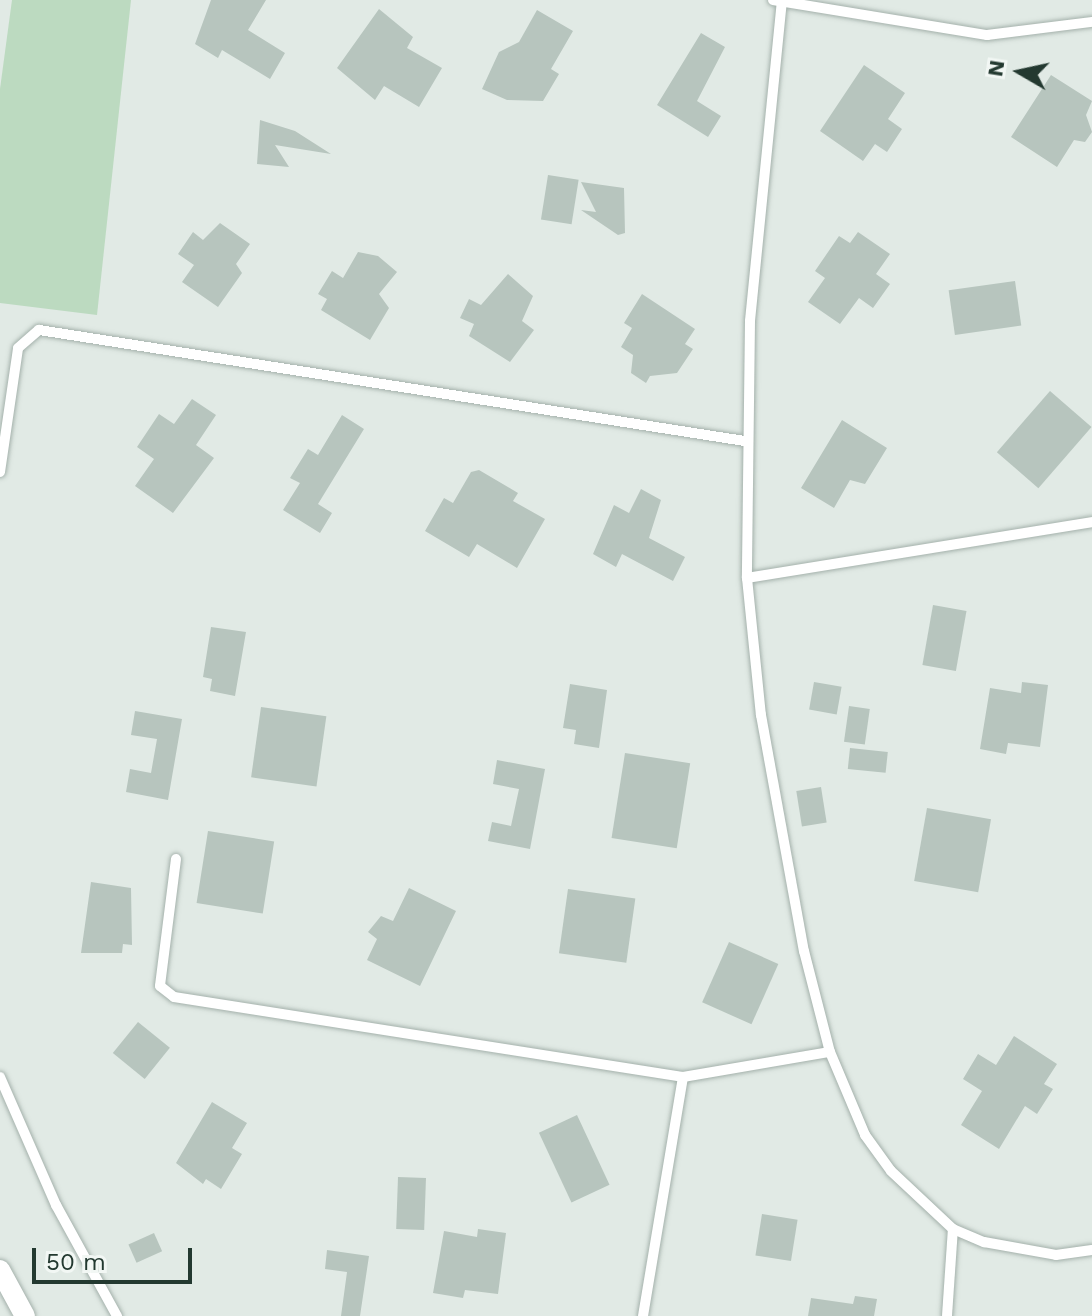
<!DOCTYPE html>
<html>
<head>
<meta charset="utf-8">
<style>
  body { margin:0 }
  #map { position:relative; width:1092px; height:1316px; overflow:hidden; background:#e1eae5; font-family:"Work Sans",sans-serif }
  div>[style] { position:absolute }
  .green>* { inset:0; background:#bcdac0 }
  .building>* { inset:0; background:#b7c5be; transform-origin:0 0 }
  .roads { filter:drop-shadow(0 0 2px #a4b1ab) drop-shadow(0 0 2px #a4b1ab) }
  .service>* { height:10px; margin:-5px; padding:0 5px; transform-origin:5px; border-radius:5px; background:#fff }
  .minor>* { height:20px; margin:-10px; padding:0 10px; transform-origin:10px; border-radius:10px; background:#fff }
  span { translate:-50% -50%; white-space:nowrap; text-align:center; line-height:1.15; -webkit-text-stroke:6px #f2f7f4; paint-order:stroke }
  .north { position:absolute; left:980px; top:32px; width:80px; height:80px; -webkit-text-stroke:6px #f2f7f4; paint-order:stroke; rotate:279deg; font-size:22px; font-weight:700; line-height:32px; text-align:center; color:#233930 }
  .north::after { content:''; display:block; margin:auto; width:28px; height:36px; background:#233930; clip-path:polygon(50% 0,100% 100%,50% 72%,0 100%) }
  .scale { position:absolute; left:32px; top:1248px; width:160px; height:36px; box-sizing:border-box; border:4px solid #233930; border-top:0; padding-left:10px; font-size:24px; line-height:28px; white-space:nowrap; color:#233930; -webkit-text-stroke:6px #f2f7f4; paint-order:stroke }
</style>
</head>
<body>
<div id="map">
  <div class="green">
    <div style="clip-path:polygon(12px 0,131px 0,97px 315px,0 303px,0 89px)"></div>
  </div>
  <div class="building">
    <div style="clip-path:polygon(211px 0,266px 0,248px 30px,285px 53px,270px 79px,222px 50px,218px 58px,195px 44px)"></div>
    <div style="clip-path:polygon(379px 9px,413px 37px,407px 48px,442px 68px,419px 107px,384px 86px,375px 100px,337px 68px)"></div>
    <div style="clip-path:polygon(537px 10px,573px 31px,551px 69px,559px 74px,543px 101px,507px 100px,482px 89px,499px 52px,519px 42px)"></div>
    <div style="clip-path:polygon(701px 33px,725px 47px,697px 101px,721px 116px,708px 137px,657px 105px)"></div>
    <div style="clip-path:polygon(864px 65px,905px 93px,888px 119px,902px 129px,887px 152px,875px 144px,863px 161px,820px 131px)"></div>
    <div style="clip-path:polygon(1051px 75px,1092px 101px,1086px 115px,1092px 132px,1085px 142px,1074px 140px,1057px 167px,1011px 137px)"></div>
    <div style="clip-path:polygon(260px 120px,295px 131px,331px 154px,275px 145px,289px 167px,257px 164px)"></div>
    <div style="left:548px;top:175px;width:31px;height:45px;rotate:9deg"></div>
    <div style="clip-path:polygon(581px 182px,624px 188px,625px 233px,618px 235px,581px 210px,596px 212px)"></div>
    <div style="clip-path:polygon(220px 223px,250px 244px,236px 264px,242px 273px,218px 307px,182px 282px,194px 265px,178px 254px,193px 232px,203px 240px)"></div>
    <div style="clip-path:polygon(858px 232px,890px 254px,876px 274px,890px 284px,873px 308px,859px 298px,840px 324px,808px 302px,825px 278px,815px 271px,839px 236px,850px 243px)"></div>
    <div style="clip-path:polygon(358px 252px,378px 256px,397px 272px,379px 294px,389px 308px,370px 340px,321px 310px,327px 299px,318px 294px,332px 271px,343px 278px)"></div>
    <div style="clip-path:polygon(508px 274px,533px 296px,522px 321px,534px 330px,510px 362px,469px 336px,474px 324px,460px 318px,469px 299px,481px 305px)"></div>
    <div style="left:1015px;top:281px;width:45px;height:67px;rotate:82deg"></div>
    <div style="clip-path:polygon(642px 294px,695px 329px,685px 344px,693px 349px,677px 373px,650px 376px,646px 383px,631px 373px,633px 355px,621px 347px,632px 328px,624px 323px)"></div>
    <div style="left:1050px;top:391px;width:55px;height:81px;rotate:41deg"></div>
    <div style="clip-path:polygon(192px 399px,216px 415px,196px 445px,214px 458px,173px 513px,135px 486px,154px 459px,137px 447px,159px 414px,174px 424px)"></div>
    <div style="clip-path:polygon(342px 415px,364px 429px,318px 504px,332px 513px,320px 533px,283px 510px,300px 483px,290px 478px,308px 449px,318px 455px)"></div>
    <div style="clip-path:polygon(842px 420px,887px 448px,865px 484px,850px 480px,834px 508px,801px 488px)"></div>
    <div style="clip-path:polygon(479px 470px,518px 493px,513px 501px,545px 519px,517px 568px,477px 544px,469px 557px,425px 531px,444px 498px,453px 503px,471px 472px)"></div>
    <div style="clip-path:polygon(641px 489px,661px 500px,649px 538px,685px 557px,673px 581px,622px 554px,616px 567px,593px 554px,614px 505px,629px 513px)"></div>
    <div style="left:933px;top:605px;width:34px;height:61px;rotate:10deg"></div>
    <div style="clip-path:polygon(211px 627px,246px 632px,235px 696px,210px 691px,212px 679px,203px 677px)"></div>
    <div style="left:814px;top:682px;width:28px;height:28px;rotate:10deg"></div>
    <div style="clip-path:polygon(1022px 682px,1048px 685px,1040px 747px,1008px 743px,1006px 754px,980px 749px,990px 688px,1021px 693px)"></div>
    <div style="clip-path:polygon(570px 684px,607px 690px,599px 748px,574px 744px,576px 730px,563px 728px)"></div>
    <div style="left:849px;top:706px;width:21px;height:36px;rotate:8deg"></div>
    <div style="left:261px;top:707px;width:66px;height:71px;rotate:8deg"></div>
    <div style="clip-path:polygon(135px 711px,182px 719px,168px 800px,126px 792px,130px 769px,151px 773px,157px 739px,131px 735px)"></div>
    <div style="left:850px;top:748px;width:38px;height:21px;rotate:6deg"></div>
    <div style="left:625px;top:753px;width:66px;height:86px;rotate:9deg"></div>
    <div style="clip-path:polygon(497px 760px,545px 769px,530px 849px,488px 841px,492px 822px,511px 826px,519px 789px,493px 784px)"></div>
    <div style="left:821px;top:787px;width:36px;height:25px;rotate:81deg"></div>
    <div style="left:927px;top:808px;width:65px;height:74px;rotate:10deg"></div>
    <div style="left:208px;top:831px;width:67px;height:73px;rotate:9deg"></div>
    <div style="clip-path:polygon(91px 882px,131px 888px,132px 945px,123px 944px,122px 953px,81px 953px)"></div>
    <div style="clip-path:polygon(409px 888px,456px 911px,420px 986px,367px 960px,377px 939px,368px 932px,381px 916px,393px 921px)"></div>
    <div style="left:568px;top:889px;width:68px;height:65px;rotate:8deg"></div>
    <div style="left:729px;top:942px;width:54px;height:66px;rotate:24deg"></div>
    <div style="left:138px;top:1022px;width:41px;height:40px;rotate:39deg"></div>
    <div style="clip-path:polygon(1014px 1036px,1057px 1064px,1044px 1084px,1053px 1089px,1037px 1114px,1025px 1106px,999px 1149px,961px 1125px,982px 1091px,963px 1079px,978px 1054px,996px 1065px)"></div>
    <div style="clip-path:polygon(212px 1102px,247px 1123px,232px 1148px,242px 1154px,221px 1189px,206px 1179px,203px 1184px,176px 1163px)"></div>
    <div style="left:577px;top:1115px;width:77px;height:42px;rotate:65deg"></div>
    <div style="left:398px;top:1177px;width:28px;height:52px;rotate:2deg"></div>
    <div style="left:762px;top:1214px;width:36px;height:42px;rotate:9deg"></div>
    <div style="clip-path:polygon(478px 1229px,506px 1233px,498px 1294px,465px 1290px,463px 1298px,433px 1293px,444px 1231px,477px 1237px)"></div>
    <div style="left:154px;top:1233px;width:20px;height:28px;rotate:66deg"></div>
    <div style="clip-path:polygon(327px 1250px,369px 1256px,360px 1316px,341px 1316px,347px 1272px,325px 1269px)"></div>
    <div style="clip-path:polygon(855px 1296px,877px 1299px,874px 1316px,808px 1316px,811px 1298px,853px 1304px)"></div>
  </div>
  <div class="roads">
    <div class="service">
      <div style="left:773px;top:0;width:217px;rotate:9.3deg"></div>
      <div style="left:987px;top:35px;width:106px;rotate:-7.1deg"></div>
      <div style="left:782px;top:0;width:323px;rotate:95.7deg"></div>
      <div style="left:750px;top:321px;width:257px;rotate:90.7deg"></div>
      <div style="left:747px;top:578px;width:138px;rotate:84.2deg"></div>
      <div style="left:761px;top:715px;width:240px;rotate:79.7deg"></div>
      <div style="left:804px;top:951px;width:104px;rotate:75.6deg"></div>
      <div style="left:830px;top:1052px;width:90px;rotate:67.1deg"></div>
      <div style="left:865px;top:1135px;width:44px;rotate:54.2deg"></div>
      <div style="left:891px;top:1171px;width:85px;rotate:43.1deg"></div>
      <div style="left:953px;top:1229px;width:34px;rotate:23deg"></div>
      <div style="left:984px;top:1242px;width:73px;rotate:10.2deg"></div>
      <div style="left:1056px;top:1255px;width:36px;rotate:-8deg"></div>
      <div style="left:0;top:472px;width:125px;rotate:-81.7deg"></div>
      <div style="left:18px;top:348px;width:28px;rotate:-41deg"></div>
      <div style="left:39px;top:330px;width:715px;rotate:8.94deg"></div>
      <div style="left:747px;top:578px;width:350px;rotate:-9.2deg"></div>
      <div style="left:176px;top:859px;width:128px;rotate:97.2deg"></div>
      <div style="left:160px;top:986px;width:18px;rotate:38deg"></div>
      <div style="left:174px;top:997px;width:515px;rotate:8.93deg"></div>
      <div style="left:683px;top:1077px;width:149px;rotate:-9.7deg"></div>
      <div style="left:0;top:1077px;width:140px;rotate:66.4deg"></div>
      <div style="left:56px;top:1205px;width:127px;rotate:61.2deg"></div>
      <div style="left:643px;top:1316px;width:242px;rotate:-80.5deg"></div>
      <div style="left:947px;top:1316px;width:87px;rotate:-86.1deg"></div>
    </div>
    <div class="minor">
      <div style="left:0;top:1270px;width:52px;rotate:61.5deg"></div>
    </div>
  </div>
  <div class="north">N</div>
  <div class="scale">50 m</div>
</div>
</body>
</html>
